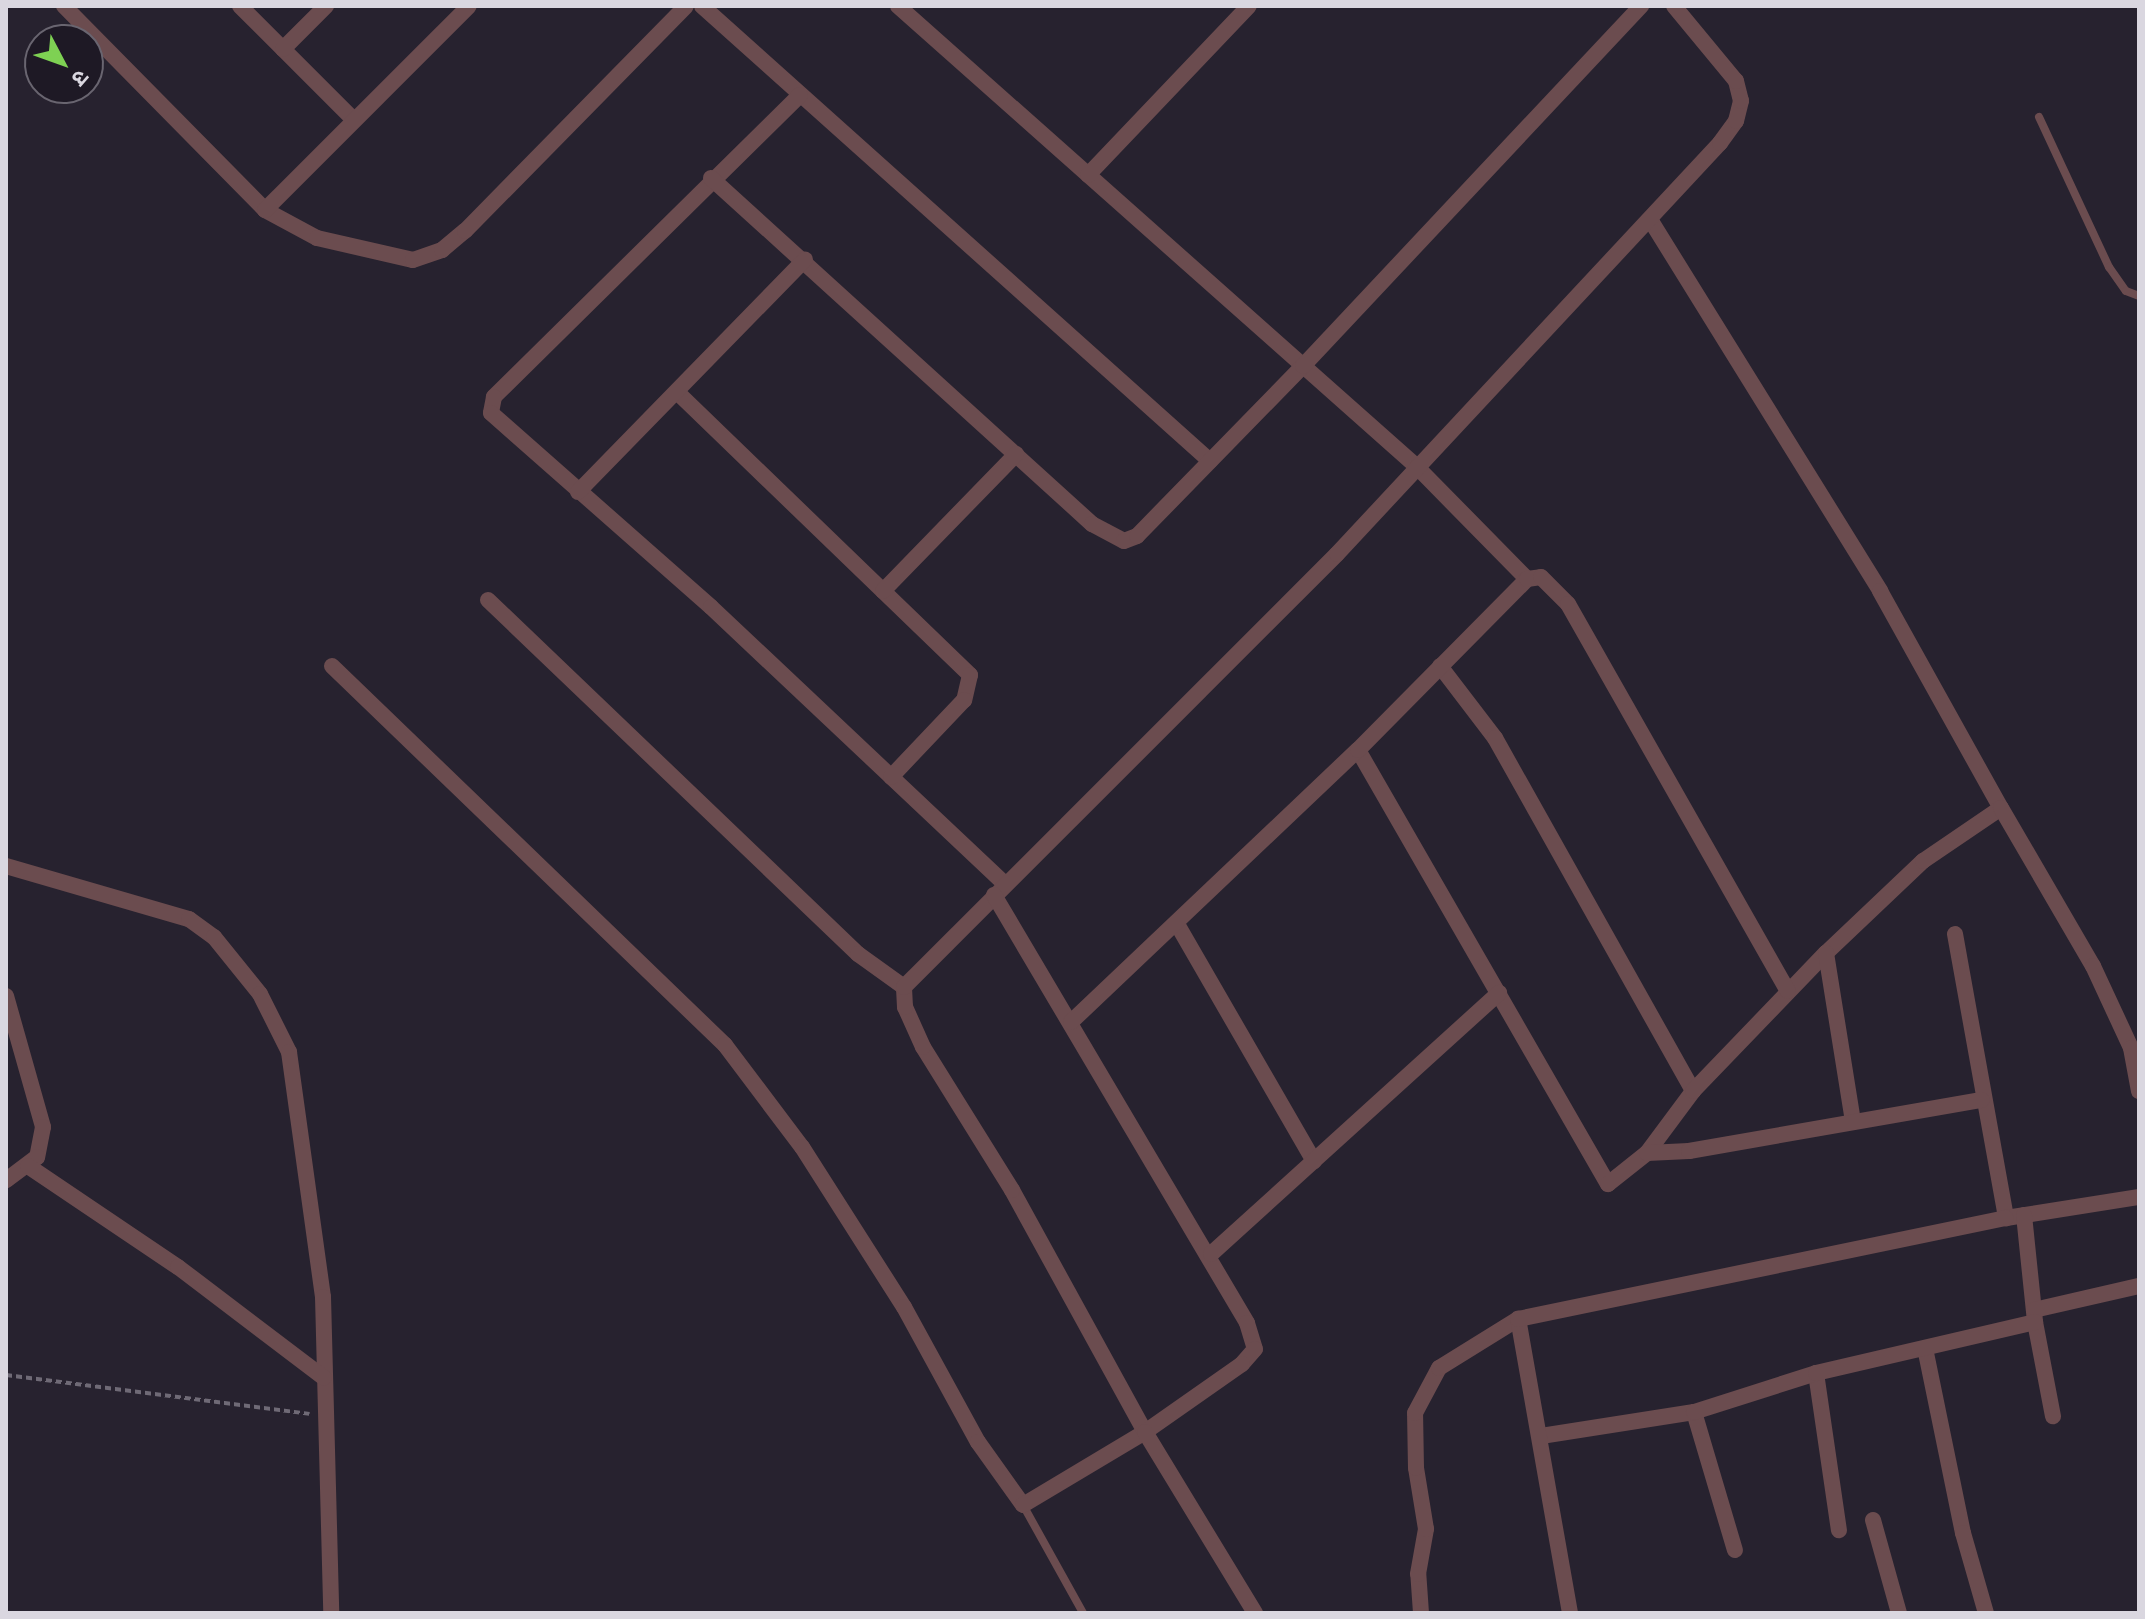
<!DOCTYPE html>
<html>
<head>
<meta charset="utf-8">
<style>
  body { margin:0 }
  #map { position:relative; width:2145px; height:1619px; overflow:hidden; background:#27222f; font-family:"Space Grotesk","Noto Sans Devanagari",sans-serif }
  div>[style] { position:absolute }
  .path>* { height:4px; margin-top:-2px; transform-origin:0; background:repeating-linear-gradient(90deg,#6f6a76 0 6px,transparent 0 10px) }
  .lane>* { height:8px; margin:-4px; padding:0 4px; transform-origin:4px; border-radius:4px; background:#6b4c4f }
  .street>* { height:16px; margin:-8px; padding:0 8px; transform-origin:8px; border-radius:8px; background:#6b4c4f }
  span { translate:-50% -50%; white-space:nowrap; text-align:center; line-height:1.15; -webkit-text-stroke:7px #1e1925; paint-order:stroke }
  .frame { position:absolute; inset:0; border:8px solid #dad7e0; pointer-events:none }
  .north { position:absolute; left:24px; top:24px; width:80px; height:80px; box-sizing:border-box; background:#1e1925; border:2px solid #696570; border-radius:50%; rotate:131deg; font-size:22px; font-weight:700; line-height:32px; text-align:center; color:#dad7e0 }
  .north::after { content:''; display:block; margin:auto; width:28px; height:36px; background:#7ed153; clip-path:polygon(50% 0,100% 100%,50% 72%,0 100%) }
</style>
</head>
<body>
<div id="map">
  <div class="path">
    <div style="left:6px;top:1375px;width:306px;rotate:7.3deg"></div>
  </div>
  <div class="lane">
    <div style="left:2039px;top:117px;width:166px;rotate:65deg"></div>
    <div style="left:2109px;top:267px;width:29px;rotate:55deg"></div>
    <div style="left:2126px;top:291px;width:14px;rotate:21deg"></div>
    <div style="left:1023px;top:1505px;width:124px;rotate:60.9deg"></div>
  </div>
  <div class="street">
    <div style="left:64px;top:6px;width:286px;rotate:45.4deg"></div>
    <div style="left:265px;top:210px;width:59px;rotate:28.3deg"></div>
    <div style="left:317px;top:238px;width:98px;rotate:12.9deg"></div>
    <div style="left:413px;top:260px;width:31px;rotate:-19deg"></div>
    <div style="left:442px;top:250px;width:30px;rotate:-40deg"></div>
    <div style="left:465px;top:231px;width:315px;rotate:-45.5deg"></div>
    <div style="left:240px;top:6px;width:161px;rotate:45deg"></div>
    <div style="left:702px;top:6px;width:682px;rotate:41.85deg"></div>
    <div style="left:898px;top:6px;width:694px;rotate:41.61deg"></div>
    <div style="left:1417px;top:467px;width:157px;rotate:45.5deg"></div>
    <div style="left:283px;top:49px;width:61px;rotate:-45deg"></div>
    <div style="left:800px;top:95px;width:430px;rotate:135.4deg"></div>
    <div style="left:494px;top:397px;width:16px;rotate:101deg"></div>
    <div style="left:491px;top:413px;width:293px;rotate:41.4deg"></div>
    <div style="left:711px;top:607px;width:404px;rotate:43.3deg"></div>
    <div style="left:1088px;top:175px;width:233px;rotate:-46.4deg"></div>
    <div style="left:711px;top:178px;width:515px;rotate:42.24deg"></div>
    <div style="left:1092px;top:524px;width:36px;rotate:28deg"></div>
    <div style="left:1124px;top:541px;width:14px;rotate:-21deg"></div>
    <div style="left:1137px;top:536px;width:238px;rotate:-45.7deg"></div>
    <div style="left:1303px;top:366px;width:494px;rotate:-46.8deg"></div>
    <div style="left:265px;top:210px;width:288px;rotate:-45deg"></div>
    <div style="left:1651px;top:221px;width:435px;rotate:58.2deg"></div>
    <div style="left:1880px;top:591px;width:248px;rotate:60.9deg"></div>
    <div style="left:678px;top:393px;width:406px;rotate:44deg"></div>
    <div style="left:970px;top:675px;width:26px;rotate:103deg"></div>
    <div style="left:964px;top:700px;width:106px;rotate:133.5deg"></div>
    <div style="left:578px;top:492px;width:325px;rotate:-45.7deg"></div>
    <div style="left:883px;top:591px;width:191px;rotate:-45.8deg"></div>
    <div style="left:488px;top:600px;width:512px;rotate:43.73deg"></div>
    <div style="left:858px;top:954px;width:57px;rotate:35.7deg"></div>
    <div style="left:332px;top:666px;width:546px;rotate:43.96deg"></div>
    <div style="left:725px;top:1045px;width:128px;rotate:53deg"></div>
    <div style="left:802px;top:1147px;width:190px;rotate:57.5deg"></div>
    <div style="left:904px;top:1307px;width:154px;rotate:61.3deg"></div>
    <div style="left:978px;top:1442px;width:77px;rotate:54.5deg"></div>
    <div style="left:1023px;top:1505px;width:142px;rotate:-30.9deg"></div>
    <div style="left:1145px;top:1432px;width:276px;rotate:-118.8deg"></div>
    <div style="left:1012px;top:1190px;width:168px;rotate:-121.9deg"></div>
    <div style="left:923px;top:1047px;width:44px;rotate:-114.2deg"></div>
    <div style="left:905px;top:1007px;width:20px;rotate:-93deg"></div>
    <div style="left:904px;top:987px;width:612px;rotate:-45deg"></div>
    <div style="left:1337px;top:554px;width:562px;rotate:-47.02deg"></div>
    <div style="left:1720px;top:143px;width:27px;rotate:-54deg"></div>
    <div style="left:1736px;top:121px;width:21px;rotate:-76deg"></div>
    <div style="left:1741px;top:101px;width:21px;rotate:-104deg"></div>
    <div style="left:1736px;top:81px;width:97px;rotate:-129.6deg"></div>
    <div style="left:1440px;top:666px;width:91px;rotate:52.6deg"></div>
    <div style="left:1495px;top:738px;width:405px;rotate:60.7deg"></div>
    <div style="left:1358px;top:750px;width:501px;rotate:60.06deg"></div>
    <div style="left:1608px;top:1184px;width:50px;rotate:-38.5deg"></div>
    <div style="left:1647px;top:1153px;width:77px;rotate:-53.4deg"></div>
    <div style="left:1693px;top:1091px;width:192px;rotate:-46.1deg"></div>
    <div style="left:1826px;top:953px;width:134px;rotate:-43.5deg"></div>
    <div style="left:1923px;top:861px;width:94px;rotate:-34.2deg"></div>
    <div style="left:2001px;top:808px;width:183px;rotate:59.8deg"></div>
    <div style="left:2093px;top:966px;width:90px;rotate:65.1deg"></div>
    <div style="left:2131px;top:1048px;width:44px;rotate:79.5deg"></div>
    <div style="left:6px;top:866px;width:191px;rotate:16.2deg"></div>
    <div style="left:189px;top:919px;width:31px;rotate:36deg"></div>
    <div style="left:214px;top:937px;width:73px;rotate:51.1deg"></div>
    <div style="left:260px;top:994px;width:65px;rotate:63.4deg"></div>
    <div style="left:289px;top:1052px;width:247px;rotate:82.1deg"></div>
    <div style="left:323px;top:1297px;width:316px;rotate:88.5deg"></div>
    <div style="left:994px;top:895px;width:497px;rotate:59.4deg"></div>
    <div style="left:1247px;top:1323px;width:27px;rotate:73deg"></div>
    <div style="left:1255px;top:1349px;width:20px;rotate:131deg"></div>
    <div style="left:1242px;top:1364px;width:118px;rotate:145deg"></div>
    <div style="left:1145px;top:1432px;width:212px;rotate:58.7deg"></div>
    <div style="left:1177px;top:924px;width:274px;rotate:60deg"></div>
    <div style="left:1955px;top:934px;width:289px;rotate:79.8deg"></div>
    <div style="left:2006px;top:1218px;width:135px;rotate:-9deg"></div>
    <div style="left:1826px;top:953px;width:171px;rotate:80.9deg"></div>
    <div style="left:6px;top:996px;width:136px;rotate:74.2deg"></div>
    <div style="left:43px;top:1127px;width:31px;rotate:101deg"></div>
    <div style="left:37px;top:1157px;width:39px;rotate:143deg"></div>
    <div style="left:1071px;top:1022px;width:395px;rotate:-43.5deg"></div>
    <div style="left:1358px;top:750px;width:240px;rotate:-45.3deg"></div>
    <div style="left:1527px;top:579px;width:14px;rotate:-8deg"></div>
    <div style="left:1541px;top:577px;width:38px;rotate:45deg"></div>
    <div style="left:1568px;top:604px;width:445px;rotate:60.4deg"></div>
    <div style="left:1647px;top:1153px;width:42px;rotate:-2.7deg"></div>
    <div style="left:1689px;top:1151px;width:297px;rotate:-9.9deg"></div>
    <div style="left:28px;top:1166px;width:181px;rotate:34deg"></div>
    <div style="left:178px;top:1267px;width:183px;rotate:37.2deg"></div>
    <div style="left:2024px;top:1215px;width:108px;rotate:84.1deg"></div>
    <div style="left:2035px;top:1322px;width:96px;rotate:79.2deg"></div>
    <div style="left:1211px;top:1254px;width:389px;rotate:-42.2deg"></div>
    <div style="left:2034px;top:1310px;width:108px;rotate:-12.9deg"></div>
    <div style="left:1925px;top:1348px;width:189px;rotate:78.4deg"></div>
    <div style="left:1963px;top:1533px;width:83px;rotate:74deg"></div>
    <div style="left:1816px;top:1373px;width:159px;rotate:81.7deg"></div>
    <div style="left:1694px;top:1412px;width:144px;rotate:73.5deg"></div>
    <div style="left:1541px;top:1436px;width:155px;rotate:-8.9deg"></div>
    <div style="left:1694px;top:1412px;width:128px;rotate:-17.7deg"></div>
    <div style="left:1816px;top:1373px;width:225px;rotate:-13.1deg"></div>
    <div style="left:1873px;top:1520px;width:97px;rotate:74.4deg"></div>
    <div style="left:1421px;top:1613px;width:39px;rotate:-94deg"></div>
    <div style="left:1418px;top:1574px;width:46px;rotate:-79.9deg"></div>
    <div style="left:1426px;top:1529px;width:62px;rotate:-99.3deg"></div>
    <div style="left:1416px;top:1468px;width:55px;rotate:-91deg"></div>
    <div style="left:1415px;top:1413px;width:51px;rotate:-61.9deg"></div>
    <div style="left:1439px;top:1368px;width:93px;rotate:-31.8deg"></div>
    <div style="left:1570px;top:1613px;width:299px;rotate:-100deg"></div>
    <div style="left:1518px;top:1319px;width:498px;rotate:-11.7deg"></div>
  </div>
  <div class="frame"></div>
  <div class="north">उ</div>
</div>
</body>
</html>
